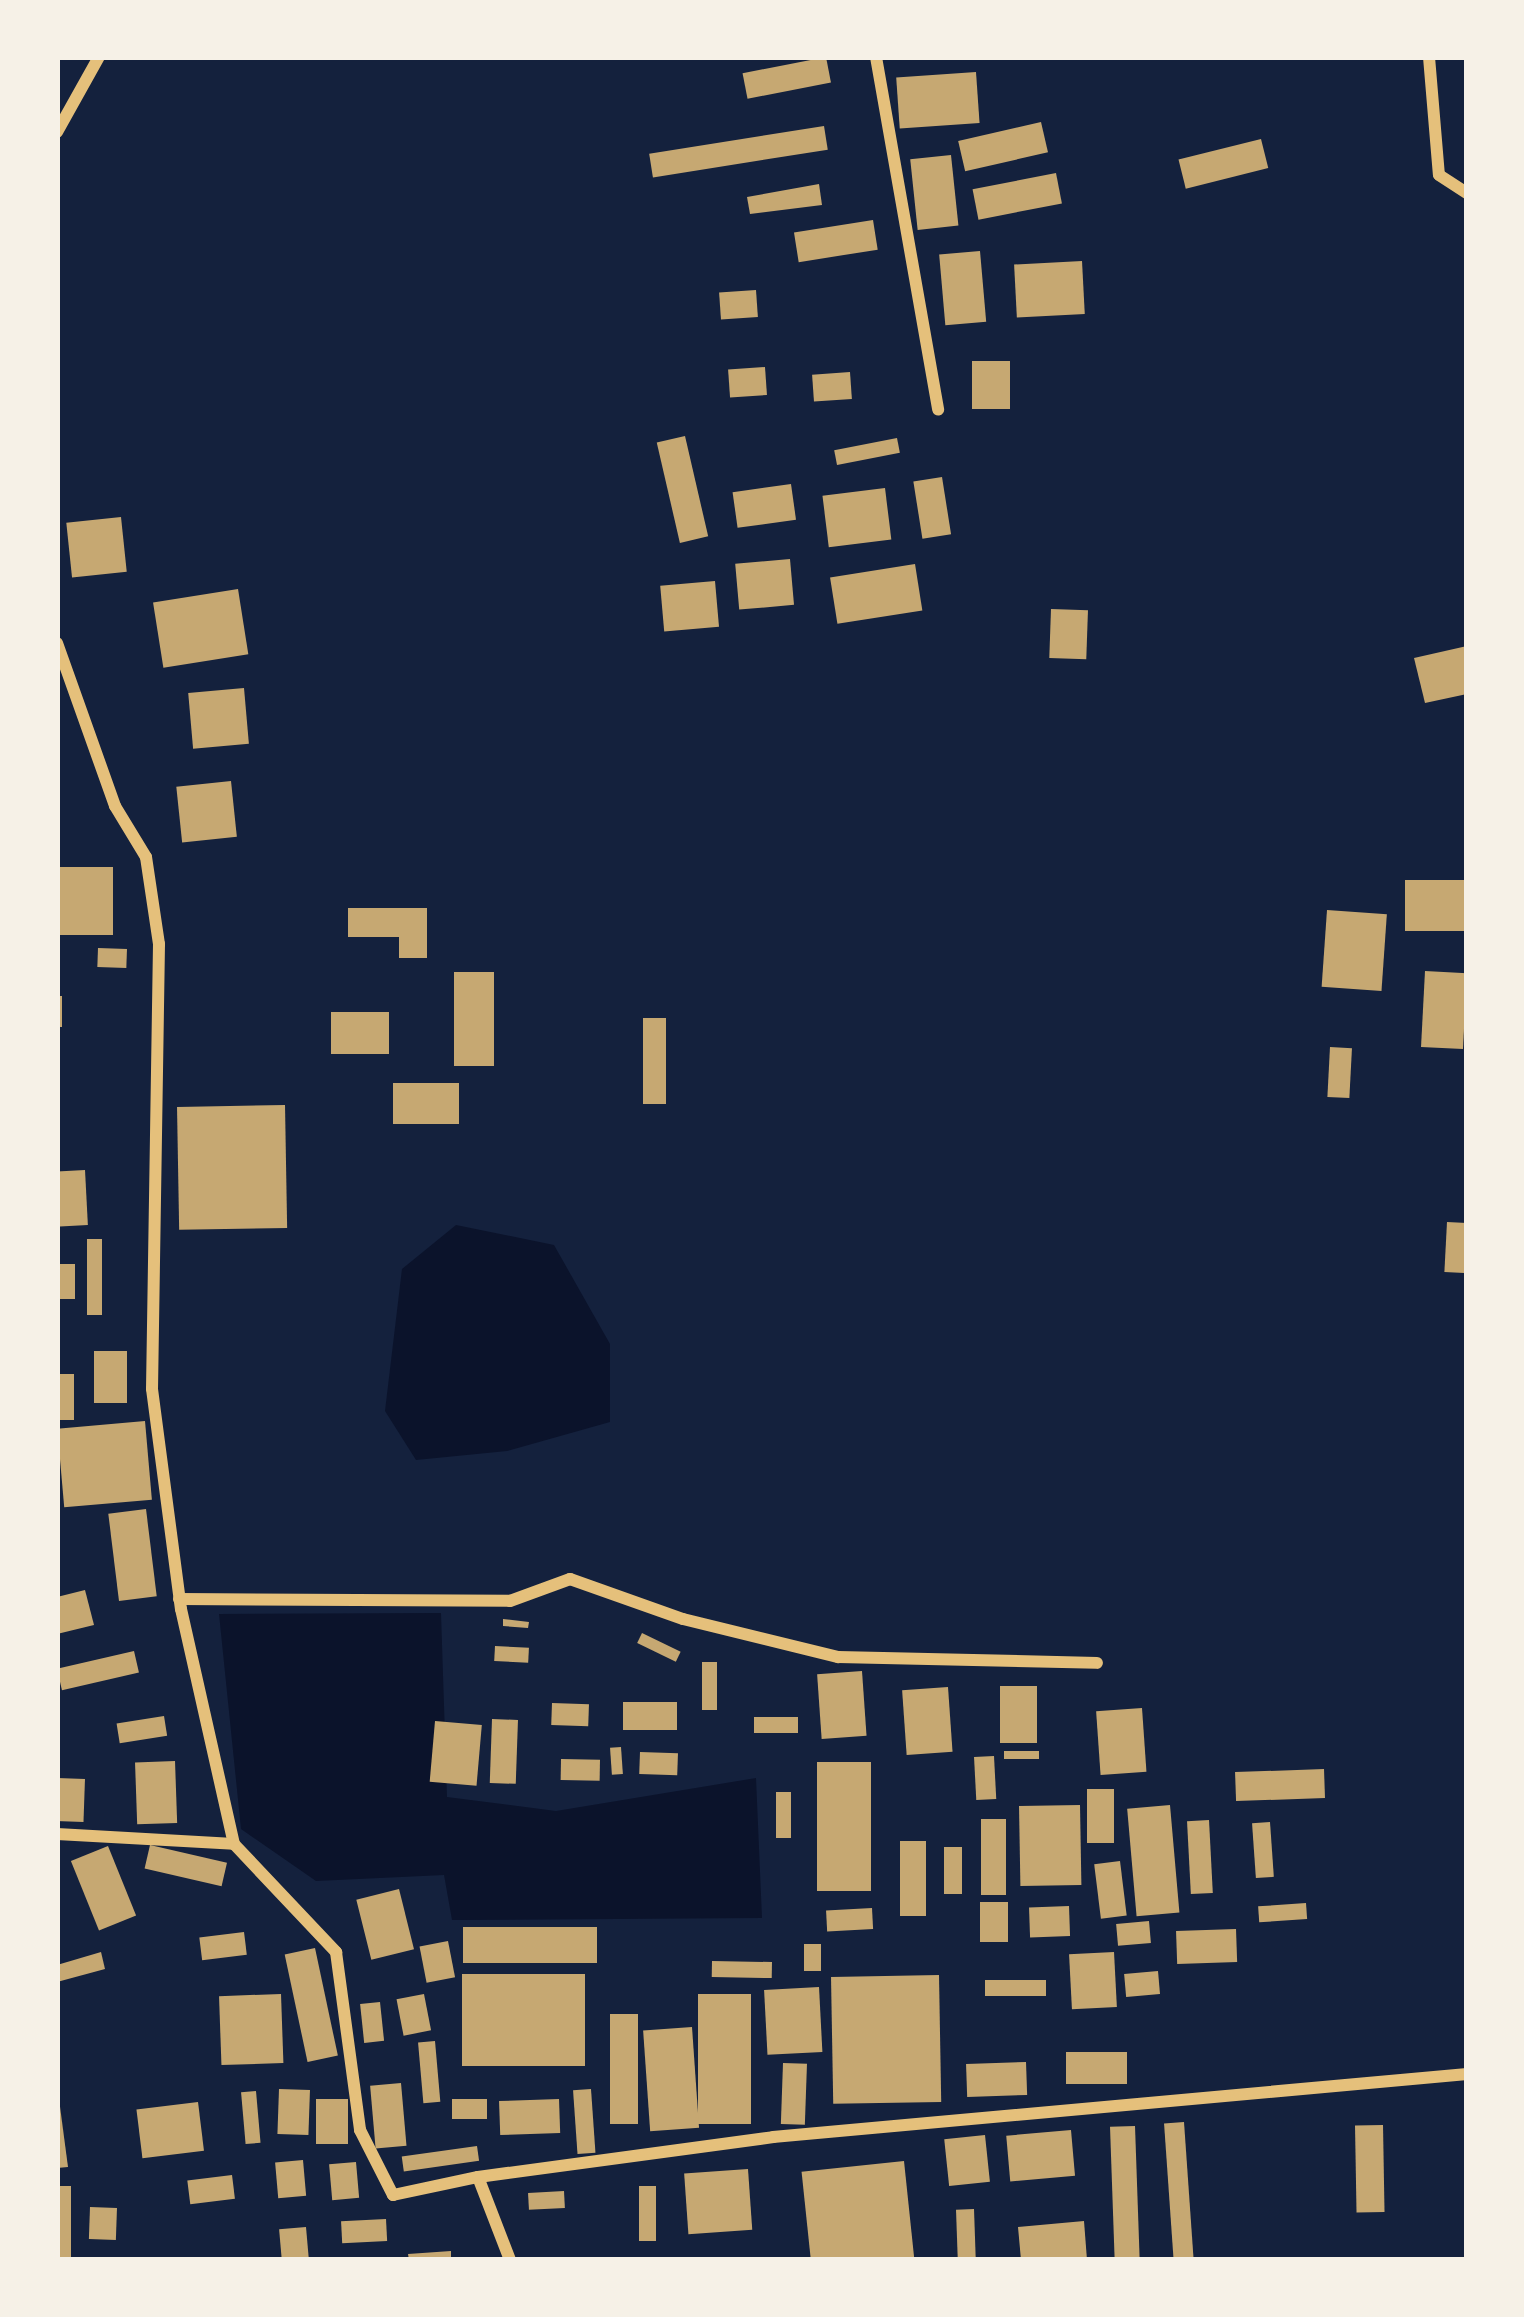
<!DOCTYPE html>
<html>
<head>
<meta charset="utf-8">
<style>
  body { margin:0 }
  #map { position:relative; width:1524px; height:2317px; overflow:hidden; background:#14213d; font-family:"Asap Condensed",sans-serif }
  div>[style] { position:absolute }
  .water>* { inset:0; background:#0b132b }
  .building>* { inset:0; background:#c6a872; transform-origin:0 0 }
  .minor>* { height:12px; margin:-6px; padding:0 6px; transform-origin:6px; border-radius:6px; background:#e5c07b }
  span { translate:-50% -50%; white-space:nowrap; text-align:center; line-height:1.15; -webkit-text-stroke:10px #f6f1e7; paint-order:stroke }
  .frame { position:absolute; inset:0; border:60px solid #f6f1e7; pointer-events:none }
</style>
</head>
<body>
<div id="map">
  <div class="water">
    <div style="clip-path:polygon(456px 1225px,554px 1245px,610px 1344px,610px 1422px,507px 1451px,416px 1460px,385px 1411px,402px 1269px)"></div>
    <div style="clip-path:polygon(441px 1613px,447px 1797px,556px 1811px,756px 1778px,762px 1918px,452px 1920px,444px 1875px,316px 1881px,241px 1829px,219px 1614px)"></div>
  </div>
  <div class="building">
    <div style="left:826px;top:57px;width:26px;height:85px;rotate:79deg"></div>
    <div style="left:976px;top:72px;width:51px;height:80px;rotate:86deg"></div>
    <div style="left:1041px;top:122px;width:31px;height:85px;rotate:77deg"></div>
    <div style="left:824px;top:126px;width:24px;height:177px;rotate:81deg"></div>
    <div style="left:1261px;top:139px;width:30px;height:85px;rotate:76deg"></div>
    <div style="left:951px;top:155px;width:71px;height:41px;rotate:84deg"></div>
    <div style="left:1056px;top:173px;width:31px;height:85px;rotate:79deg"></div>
    <div style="clip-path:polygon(819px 184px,822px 205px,750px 214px,747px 197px)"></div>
    <div style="left:873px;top:220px;width:30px;height:80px;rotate:81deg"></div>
    <div style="left:980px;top:251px;width:71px;height:41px;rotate:85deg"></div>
    <div style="left:1082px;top:261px;width:53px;height:68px;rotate:87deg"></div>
    <div style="left:756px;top:290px;width:27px;height:37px;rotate:86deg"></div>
    <div style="left:972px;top:361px;width:38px;height:48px"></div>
    <div style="left:765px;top:367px;width:28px;height:37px;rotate:86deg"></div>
    <div style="left:850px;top:372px;width:27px;height:38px;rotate:86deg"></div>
    <div style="left:685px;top:436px;width:103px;height:29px;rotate:77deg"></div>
    <div style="left:897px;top:438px;width:15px;height:64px;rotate:79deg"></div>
    <div style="left:942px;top:477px;width:58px;height:29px;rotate:81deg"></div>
    <div style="left:791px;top:484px;width:36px;height:59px;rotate:82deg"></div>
    <div style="left:885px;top:488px;width:52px;height:63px;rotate:83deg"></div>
    <div style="left:121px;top:517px;width:55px;height:55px;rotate:84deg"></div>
    <div style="left:790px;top:559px;width:46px;height:55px;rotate:85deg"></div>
    <div style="left:915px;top:564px;width:47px;height:86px;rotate:81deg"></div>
    <div style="left:715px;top:581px;width:46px;height:55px;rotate:85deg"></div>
    <div style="left:238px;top:589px;width:66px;height:86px;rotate:81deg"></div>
    <div style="left:1051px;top:609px;width:37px;height:49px;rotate:2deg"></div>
    <div style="clip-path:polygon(1467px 646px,1467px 694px,1425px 703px,1414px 658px)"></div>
    <div style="left:244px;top:688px;width:56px;height:56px;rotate:85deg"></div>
    <div style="left:231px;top:781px;width:56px;height:55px;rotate:84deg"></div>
    <div style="left:57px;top:867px;width:56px;height:68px"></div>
    <div style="left:1467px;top:880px;width:51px;height:62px;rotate:90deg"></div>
    <div style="clip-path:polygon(348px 908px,427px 908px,427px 958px,399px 958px,399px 937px,348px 937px)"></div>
    <div style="left:1327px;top:910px;width:60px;height:77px;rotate:4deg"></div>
    <div style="left:98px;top:948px;width:29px;height:19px;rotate:2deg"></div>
    <div style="left:1425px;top:971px;width:42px;height:76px;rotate:3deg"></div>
    <div style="left:454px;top:972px;width:40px;height:94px"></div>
    <div style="left:57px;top:996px;width:5px;height:31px"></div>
    <div style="left:331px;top:1012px;width:58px;height:42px"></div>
    <div style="left:643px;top:1018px;width:23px;height:86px"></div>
    <div style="left:1330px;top:1047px;width:22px;height:50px;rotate:3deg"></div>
    <div style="left:393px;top:1083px;width:66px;height:41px"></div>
    <div style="left:285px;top:1105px;width:123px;height:108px;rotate:89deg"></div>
    <div style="left:85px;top:1170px;width:55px;height:28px;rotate:87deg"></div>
    <div style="left:1447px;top:1222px;width:20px;height:50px;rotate:3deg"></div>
    <div style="left:87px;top:1239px;width:15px;height:76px"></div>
    <div style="left:57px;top:1264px;width:18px;height:35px"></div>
    <div style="left:94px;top:1351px;width:33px;height:52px"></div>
    <div style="left:57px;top:1374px;width:17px;height:46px"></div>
    <div style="left:145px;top:1421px;width:79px;height:88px;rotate:85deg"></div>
    <div style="left:146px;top:1509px;width:88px;height:38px;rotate:83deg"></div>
    <div style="clip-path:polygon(85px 1590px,94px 1625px,57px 1634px,57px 1597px)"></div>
    <div style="clip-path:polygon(503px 1619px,529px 1622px,528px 1628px,503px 1626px)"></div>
    <div style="left:642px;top:1633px;width:43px;height:11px;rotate:26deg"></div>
    <div style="left:495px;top:1646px;width:34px;height:15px;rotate:3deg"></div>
    <div style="left:134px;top:1651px;width:22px;height:79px;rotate:77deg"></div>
    <div style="left:702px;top:1662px;width:15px;height:48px"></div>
    <div style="left:862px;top:1671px;width:65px;height:45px;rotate:86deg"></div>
    <div style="left:1000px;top:1686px;width:37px;height:57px"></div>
    <div style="left:948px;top:1687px;width:65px;height:46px;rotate:86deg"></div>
    <div style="left:677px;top:1702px;width:28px;height:54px;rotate:90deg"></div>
    <div style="left:552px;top:1703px;width:37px;height:22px;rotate:2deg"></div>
    <div style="left:1142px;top:1708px;width:64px;height:46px;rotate:86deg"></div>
    <div style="left:164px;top:1716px;width:20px;height:48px;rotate:81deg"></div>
    <div style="left:754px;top:1717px;width:44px;height:16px"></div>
    <div style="left:492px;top:1719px;width:26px;height:64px;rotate:2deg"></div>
    <div style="left:435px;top:1721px;width:47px;height:61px;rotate:5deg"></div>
    <div style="left:621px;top:1747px;width:27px;height:11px;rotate:86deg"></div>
    <div style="left:1039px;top:1751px;width:8px;height:35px;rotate:90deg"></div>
    <div style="left:640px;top:1752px;width:38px;height:22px;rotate:2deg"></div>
    <div style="left:994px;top:1756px;width:43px;height:20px;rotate:87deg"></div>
    <div style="left:561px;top:1759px;width:39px;height:21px;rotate:1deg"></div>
    <div style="left:175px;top:1761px;width:62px;height:40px;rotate:88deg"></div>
    <div style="left:871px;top:1762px;width:129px;height:54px;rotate:90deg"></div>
    <div style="left:1324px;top:1769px;width:29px;height:89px;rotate:88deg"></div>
    <div style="left:57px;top:1778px;width:28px;height:43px;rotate:2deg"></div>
    <div style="left:1087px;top:1789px;width:27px;height:54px"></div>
    <div style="left:776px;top:1792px;width:15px;height:46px"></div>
    <div style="left:1080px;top:1805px;width:80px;height:61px;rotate:89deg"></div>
    <div style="left:1170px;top:1805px;width:108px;height:43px;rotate:85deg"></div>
    <div style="left:981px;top:1819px;width:25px;height:76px"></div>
    <div style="left:1209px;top:1820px;width:73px;height:22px;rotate:87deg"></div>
    <div style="left:1270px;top:1822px;width:55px;height:18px;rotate:86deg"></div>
    <div style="left:900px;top:1841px;width:26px;height:75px"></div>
    <div style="left:150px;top:1845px;width:79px;height:24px;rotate:13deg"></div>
    <div style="left:108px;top:1846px;width:75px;height:40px;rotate:68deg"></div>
    <div style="left:944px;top:1847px;width:18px;height:47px"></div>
    <div style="left:1120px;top:1861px;width:55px;height:26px;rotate:83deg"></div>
    <div style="left:399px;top:1889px;width:62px;height:44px;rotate:76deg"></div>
    <div style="left:980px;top:1902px;width:28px;height:40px"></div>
    <div style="left:1306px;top:1903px;width:16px;height:48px;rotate:86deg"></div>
    <div style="left:1069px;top:1906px;width:30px;height:40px;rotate:88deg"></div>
    <div style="left:872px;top:1908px;width:21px;height:46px;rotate:87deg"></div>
    <div style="left:1149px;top:1921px;width:22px;height:33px;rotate:85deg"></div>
    <div style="left:463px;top:1927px;width:134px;height:36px"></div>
    <div style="left:1236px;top:1929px;width:33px;height:60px;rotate:88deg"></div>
    <div style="left:244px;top:1932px;width:23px;height:45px;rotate:83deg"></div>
    <div style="left:448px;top:1941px;width:37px;height:29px;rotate:79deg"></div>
    <div style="left:804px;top:1944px;width:17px;height:27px"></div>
    <div style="left:315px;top:1948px;width:110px;height:31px;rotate:78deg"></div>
    <div style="clip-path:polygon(101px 1952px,105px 1969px,57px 1982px,57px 1965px)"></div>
    <div style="left:1114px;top:1952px;width:55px;height:45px;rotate:87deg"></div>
    <div style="left:712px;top:1961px;width:60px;height:16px;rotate:1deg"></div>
    <div style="left:1158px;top:1971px;width:23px;height:34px;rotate:85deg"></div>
    <div style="left:585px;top:1974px;width:92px;height:123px;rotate:90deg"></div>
    <div style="left:939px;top:1975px;width:127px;height:108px;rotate:89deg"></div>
    <div style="left:985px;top:1980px;width:61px;height:16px"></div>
    <div style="left:819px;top:1987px;width:65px;height:55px;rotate:87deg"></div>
    <div style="left:281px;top:1994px;width:69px;height:62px;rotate:88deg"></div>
    <div style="left:424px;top:1994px;width:37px;height:28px;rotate:79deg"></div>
    <div style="left:698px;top:1994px;width:53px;height:130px"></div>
    <div style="left:380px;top:2002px;width:39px;height:20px;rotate:84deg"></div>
    <div style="left:610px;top:2014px;width:28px;height:110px"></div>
    <div style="left:692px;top:2027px;width:101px;height:49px;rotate:86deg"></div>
    <div style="left:435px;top:2041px;width:61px;height:17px;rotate:85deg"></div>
    <div style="left:1127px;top:2052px;width:32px;height:61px;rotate:90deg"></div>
    <div style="left:1026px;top:2062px;width:33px;height:60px;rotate:88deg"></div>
    <div style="left:783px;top:2063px;width:24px;height:61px;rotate:2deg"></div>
    <div style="left:401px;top:2083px;width:63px;height:31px;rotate:85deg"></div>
    <div style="clip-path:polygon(57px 2084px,68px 2167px,57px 2168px)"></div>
    <div style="left:279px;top:2089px;width:31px;height:45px;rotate:2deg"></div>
    <div style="left:591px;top:2089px;width:64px;height:18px;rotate:86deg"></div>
    <div style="left:256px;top:2091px;width:52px;height:15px;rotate:85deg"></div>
    <div style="left:316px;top:2099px;width:32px;height:45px"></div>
    <div style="left:452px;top:2099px;width:35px;height:20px"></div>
    <div style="left:559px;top:2099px;width:34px;height:60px;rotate:88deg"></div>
    <div style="left:198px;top:2102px;width:49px;height:62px;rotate:83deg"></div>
    <div style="left:1184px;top:2122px;width:138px;height:20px;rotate:86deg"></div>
    <div style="left:1383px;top:2125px;width:87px;height:28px;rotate:89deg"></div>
    <div style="left:1135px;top:2126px;width:134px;height:25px;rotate:88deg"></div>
    <div style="left:1071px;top:2130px;width:46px;height:65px;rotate:85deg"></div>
    <div style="left:985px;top:2135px;width:47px;height:41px;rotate:84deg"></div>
    <div style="left:477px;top:2146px;width:15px;height:76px;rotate:82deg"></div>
    <div style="left:303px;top:2160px;width:36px;height:28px;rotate:85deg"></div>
    <div style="left:904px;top:2161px;width:100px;height:103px;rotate:84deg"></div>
    <div style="left:356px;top:2162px;width:36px;height:27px;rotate:85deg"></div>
    <div style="left:748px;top:2169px;width:61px;height:64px;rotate:86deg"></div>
    <div style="left:232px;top:2175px;width:24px;height:45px;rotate:83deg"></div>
    <div style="left:57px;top:2186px;width:14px;height:74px"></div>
    <div style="left:639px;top:2186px;width:17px;height:55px"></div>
    <div style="left:564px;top:2191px;width:17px;height:36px;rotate:87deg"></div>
    <div style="left:90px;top:2207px;width:27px;height:32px;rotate:2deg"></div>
    <div style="left:974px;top:2209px;width:51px;height:18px;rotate:88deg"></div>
    <div style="left:386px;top:2219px;width:22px;height:45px;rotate:87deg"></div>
    <div style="clip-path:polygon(1084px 2221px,1087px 2260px,1021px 2260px,1018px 2227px)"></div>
    <div style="left:306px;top:2227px;width:33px;height:27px;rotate:85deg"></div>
    <div style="clip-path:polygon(451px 2251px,451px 2260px,409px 2260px,408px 2254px)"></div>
  </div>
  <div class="minor">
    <div style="left:876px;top:57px;width:358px;rotate:80deg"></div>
    <div style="left:1429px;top:57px;width:118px;rotate:85.2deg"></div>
    <div style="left:1439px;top:175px;width:33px;rotate:33deg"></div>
    <div style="left:57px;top:132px;width:86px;rotate:-60.8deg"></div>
    <div style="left:57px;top:643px;width:173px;rotate:70.4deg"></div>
    <div style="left:115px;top:806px;width:60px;rotate:58.7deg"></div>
    <div style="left:146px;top:857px;width:88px;rotate:81.5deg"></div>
    <div style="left:159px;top:944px;width:445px;rotate:90.9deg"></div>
    <div style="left:152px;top:1389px;width:222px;rotate:82.5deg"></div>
    <div style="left:181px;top:1609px;width:241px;rotate:77.3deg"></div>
    <div style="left:234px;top:1844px;width:149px;rotate:46.6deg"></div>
    <div style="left:336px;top:1952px;width:180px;rotate:82.3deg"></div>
    <div style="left:360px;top:2130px;width:73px;rotate:63.1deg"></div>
    <div style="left:393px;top:2195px;width:87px;rotate:-12deg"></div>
    <div style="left:478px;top:2177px;width:89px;rotate:68.9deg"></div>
    <div style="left:179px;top:1599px;width:331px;rotate:0.3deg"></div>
    <div style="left:510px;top:1601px;width:64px;rotate:-20.1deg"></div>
    <div style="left:570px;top:1579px;width:120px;rotate:19.5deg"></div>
    <div style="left:683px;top:1619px;width:160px;rotate:13.8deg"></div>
    <div style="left:838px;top:1657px;width:259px;rotate:1.3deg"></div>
    <div style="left:57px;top:1834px;width:177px;rotate:3.2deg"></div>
    <div style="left:478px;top:2177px;width:298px;rotate:-7.7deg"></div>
    <div style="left:773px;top:2137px;width:697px;rotate:-5.19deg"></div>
  </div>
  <div class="frame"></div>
</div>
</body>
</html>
